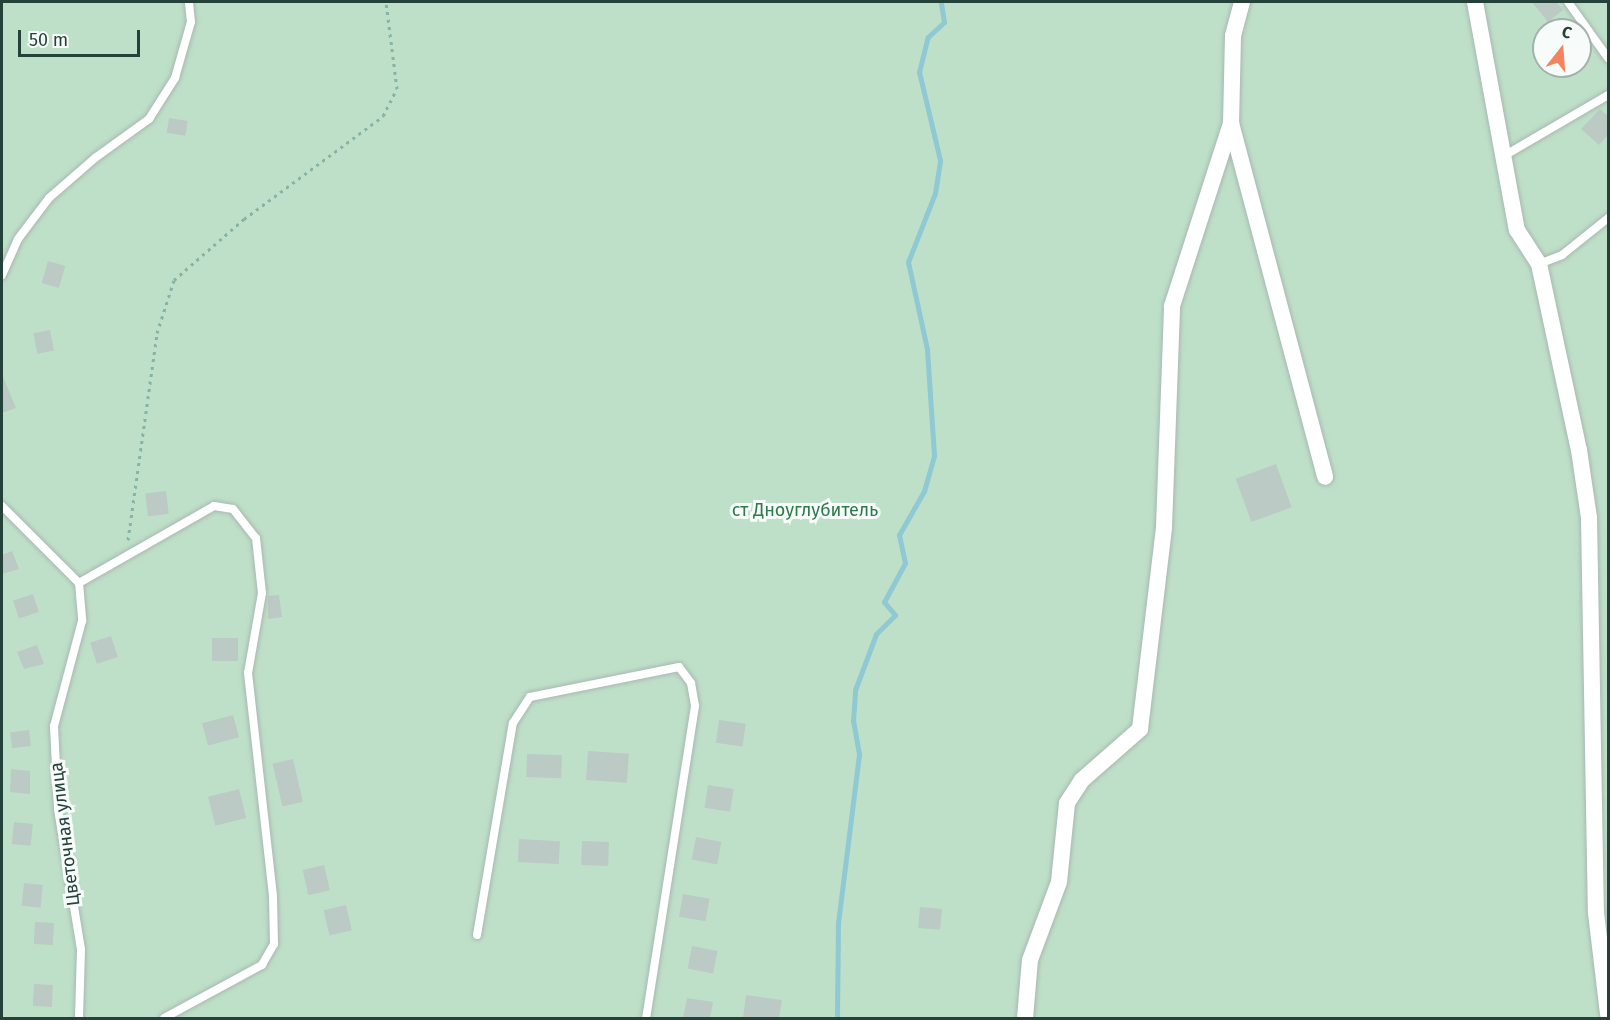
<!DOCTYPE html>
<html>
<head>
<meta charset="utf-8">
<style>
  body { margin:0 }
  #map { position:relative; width:1610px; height:1020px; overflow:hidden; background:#e6efeb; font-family:"Fira Sans",sans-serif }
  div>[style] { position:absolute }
  .green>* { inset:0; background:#bfe0c8 }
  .stream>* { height:5px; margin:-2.5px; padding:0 2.5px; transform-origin:2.5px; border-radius:2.5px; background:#8ec9d4 }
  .building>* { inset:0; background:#bbcac4; transform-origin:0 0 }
  .path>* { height:3px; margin-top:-1.5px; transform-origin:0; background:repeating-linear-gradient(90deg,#86b3a5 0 3px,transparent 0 7.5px) }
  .roads { filter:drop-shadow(0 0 2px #a8b8b2) drop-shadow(0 0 2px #a8b8b2) }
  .service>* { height:8px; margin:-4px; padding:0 4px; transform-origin:4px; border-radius:4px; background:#fff }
  .minor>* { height:16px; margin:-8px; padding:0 8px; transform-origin:8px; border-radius:8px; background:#fff }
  span { translate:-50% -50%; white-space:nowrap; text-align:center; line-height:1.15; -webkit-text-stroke:6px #f7fbf9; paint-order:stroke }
  .park-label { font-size:18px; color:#2d7a4b }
  .street-label { font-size:18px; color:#24423a }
  .frame { position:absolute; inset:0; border:3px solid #24423a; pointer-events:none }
  .north { position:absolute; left:1532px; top:18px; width:60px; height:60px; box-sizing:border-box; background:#f7fbf9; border:2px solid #a3b1ad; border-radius:50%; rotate:17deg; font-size:16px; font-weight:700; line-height:24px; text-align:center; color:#24423a }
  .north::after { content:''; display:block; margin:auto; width:21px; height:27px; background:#f4845f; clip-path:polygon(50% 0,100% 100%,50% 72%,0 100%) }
  .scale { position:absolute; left:18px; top:30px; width:122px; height:27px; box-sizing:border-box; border:3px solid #24423a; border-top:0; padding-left:8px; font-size:18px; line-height:21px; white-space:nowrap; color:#24423a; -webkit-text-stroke:4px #f7fbf9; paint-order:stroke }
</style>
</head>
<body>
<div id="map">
  <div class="green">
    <div style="clip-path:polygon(evenodd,2px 2px,1608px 2px,1608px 1018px,2px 1018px,2px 2px,1544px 30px,1580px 30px,1580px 66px,1544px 66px,1544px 30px)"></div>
  </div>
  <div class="stream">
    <div style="left:837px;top:1018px;width:95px;rotate:-89.4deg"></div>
    <div style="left:838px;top:923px;width:170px;rotate:-82.9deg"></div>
    <div style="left:859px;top:754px;width:34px;rotate:-100deg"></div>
    <div style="left:853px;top:721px;width:31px;rotate:-86deg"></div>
    <div style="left:855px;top:690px;width:60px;rotate:-69.4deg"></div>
    <div style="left:876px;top:634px;width:27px;rotate:-45deg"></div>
    <div style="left:895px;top:615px;width:17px;rotate:-130deg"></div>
    <div style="left:884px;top:602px;width:44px;rotate:-61.7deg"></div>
    <div style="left:905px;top:563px;width:29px;rotate:-102deg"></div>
    <div style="left:899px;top:535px;width:51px;rotate:-60.4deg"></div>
    <div style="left:924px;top:491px;width:37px;rotate:-74deg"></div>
    <div style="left:934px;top:455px;width:106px;rotate:-93.8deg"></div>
    <div style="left:927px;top:349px;width:89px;rotate:-102.3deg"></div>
    <div style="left:908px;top:262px;width:74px;rotate:-68.6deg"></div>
    <div style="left:935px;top:193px;width:33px;rotate:-81deg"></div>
    <div style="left:940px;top:160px;width:90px;rotate:-103.4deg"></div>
    <div style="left:919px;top:72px;width:36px;rotate:-76deg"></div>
    <div style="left:928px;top:37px;width:22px;rotate:-43deg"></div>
    <div style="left:944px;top:22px;width:20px;rotate:-99deg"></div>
  </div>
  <div class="building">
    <div style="clip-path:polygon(1532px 2px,1556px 2px,1563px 10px,1548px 22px)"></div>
    <div style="clip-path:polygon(1600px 109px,1608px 116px,1608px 135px,1599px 145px,1581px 129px)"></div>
    <div style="left:169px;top:118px;width:19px;height:15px;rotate:9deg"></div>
    <div style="left:48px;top:261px;width:18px;height:23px;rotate:16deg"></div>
    <div style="left:50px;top:330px;width:21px;height:17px;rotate:79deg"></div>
    <div style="clip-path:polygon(2px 374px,16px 408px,2px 413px)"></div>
    <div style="left:1276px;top:464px;width:46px;height:43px;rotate:70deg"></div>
    <div style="left:166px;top:491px;width:23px;height:21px;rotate:83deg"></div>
    <div style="clip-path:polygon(12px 551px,19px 569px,2px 574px,2px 555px)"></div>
    <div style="left:33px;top:594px;width:19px;height:21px;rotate:72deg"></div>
    <div style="clip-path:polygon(279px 595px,282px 617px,268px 619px,268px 596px)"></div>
    <div style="left:111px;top:636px;width:22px;height:22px;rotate:72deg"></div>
    <div style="left:212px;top:638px;width:26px;height:23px"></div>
    <div style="clip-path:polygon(37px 645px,44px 664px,24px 669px,17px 652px)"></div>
    <div style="left:233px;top:715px;width:23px;height:32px;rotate:75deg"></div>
    <div style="left:719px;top:720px;width:27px;height:23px;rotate:8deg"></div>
    <div style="left:29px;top:730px;width:16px;height:19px;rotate:83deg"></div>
    <div style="left:588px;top:751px;width:41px;height:29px;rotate:4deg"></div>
    <div style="left:527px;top:754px;width:35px;height:23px;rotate:2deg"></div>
    <div style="left:293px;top:759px;width:44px;height:21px;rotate:77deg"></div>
    <div style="clip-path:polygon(11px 769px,30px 771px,30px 794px,10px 792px)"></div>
    <div style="left:708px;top:785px;width:26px;height:23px;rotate:9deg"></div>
    <div style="left:239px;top:789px;width:30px;height:32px;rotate:76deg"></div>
    <div style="left:14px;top:822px;width:19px;height:22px;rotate:6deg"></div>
    <div style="left:696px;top:837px;width:26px;height:23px;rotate:11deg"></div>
    <div style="left:519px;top:839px;width:41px;height:23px;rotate:3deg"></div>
    <div style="left:582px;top:841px;width:27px;height:24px;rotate:2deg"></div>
    <div style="left:324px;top:865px;width:26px;height:22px;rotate:77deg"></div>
    <div style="left:24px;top:883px;width:19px;height:23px;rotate:6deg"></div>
    <div style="left:683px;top:894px;width:27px;height:23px;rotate:10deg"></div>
    <div style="left:346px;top:905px;width:26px;height:23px;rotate:77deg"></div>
    <div style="left:920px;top:907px;width:22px;height:21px;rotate:5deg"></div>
    <div style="left:35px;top:922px;width:19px;height:22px;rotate:3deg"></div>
    <div style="left:692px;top:946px;width:26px;height:23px;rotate:11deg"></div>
    <div style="left:34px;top:984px;width:19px;height:22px;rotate:3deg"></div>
    <div style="clip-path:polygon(746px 995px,782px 1000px,779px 1018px,743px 1018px)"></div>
    <div style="clip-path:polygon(687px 998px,713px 1002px,710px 1018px,683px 1018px)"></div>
  </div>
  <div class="path">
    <div style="left:128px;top:540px;width:209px;rotate:-82deg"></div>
    <div style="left:157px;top:333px;width:56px;rotate:-72.2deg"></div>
    <div style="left:174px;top:280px;width:93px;rotate:-41.1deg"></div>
    <div style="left:244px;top:219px;width:173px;rotate:-36.5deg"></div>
    <div style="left:383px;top:116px;width:30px;rotate:-63deg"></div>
    <div style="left:397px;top:89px;width:88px;rotate:-97.2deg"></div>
  </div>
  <div class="roads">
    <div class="service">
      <div style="left:1568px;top:2px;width:69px;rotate:54.5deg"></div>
      <div style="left:1502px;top:157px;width:123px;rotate:-30.3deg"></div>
      <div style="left:1539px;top:264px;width:25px;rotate:-21deg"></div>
      <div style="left:1562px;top:255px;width:59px;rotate:-38.8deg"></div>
      <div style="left:2px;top:275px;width:39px;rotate:-66deg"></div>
      <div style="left:18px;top:239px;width:51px;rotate:-52.9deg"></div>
      <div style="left:49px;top:198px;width:61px;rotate:-41deg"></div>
      <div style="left:95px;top:158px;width:67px;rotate:-35.8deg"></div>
      <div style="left:149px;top:119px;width:49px;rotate:-57.6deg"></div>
      <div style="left:175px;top:78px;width:58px;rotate:-74.1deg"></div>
      <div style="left:191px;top:22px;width:20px;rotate:-96deg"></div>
      <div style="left:2px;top:506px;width:109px;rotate:45deg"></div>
      <div style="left:79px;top:583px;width:38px;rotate:85deg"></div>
      <div style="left:82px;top:621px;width:109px;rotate:104.9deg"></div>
      <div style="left:54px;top:726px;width:83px;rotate:87.2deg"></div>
      <div style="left:58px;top:809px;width:143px;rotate:80.7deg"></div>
      <div style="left:81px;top:950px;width:68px;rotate:91.7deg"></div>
      <div style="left:79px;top:583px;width:155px;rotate:-29.7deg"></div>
      <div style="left:214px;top:506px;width:19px;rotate:9deg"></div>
      <div style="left:233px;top:509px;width:37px;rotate:52deg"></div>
      <div style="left:256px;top:538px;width:55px;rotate:83.8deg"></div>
      <div style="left:262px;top:593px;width:81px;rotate:99.9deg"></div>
      <div style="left:248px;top:673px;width:224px;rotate:83.6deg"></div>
      <div style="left:273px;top:896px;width:48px;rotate:88.8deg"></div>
      <div style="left:274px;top:944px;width:24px;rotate:120deg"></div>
      <div style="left:262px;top:965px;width:111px;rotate:151.6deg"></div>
      <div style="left:477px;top:935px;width:215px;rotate:-80.4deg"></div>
      <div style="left:513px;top:723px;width:31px;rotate:-57deg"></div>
      <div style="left:530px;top:697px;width:152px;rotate:-11.4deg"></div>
      <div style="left:679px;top:667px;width:20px;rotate:53deg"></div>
      <div style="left:691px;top:683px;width:23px;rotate:80deg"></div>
      <div style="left:695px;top:706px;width:316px;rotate:98.9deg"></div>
    </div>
    <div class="minor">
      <div style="left:1242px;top:2px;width:35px;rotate:105deg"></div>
      <div style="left:1233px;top:36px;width:87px;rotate:91.3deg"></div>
      <div style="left:1231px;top:123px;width:366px;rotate:75.1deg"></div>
      <div style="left:1475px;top:2px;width:232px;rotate:79.6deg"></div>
      <div style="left:1517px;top:230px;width:40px;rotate:57.1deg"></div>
      <div style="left:1539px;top:264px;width:190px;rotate:77.9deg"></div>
      <div style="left:1579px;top:450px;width:69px;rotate:81.6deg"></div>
      <div style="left:1589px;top:518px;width:395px;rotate:89deg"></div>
      <div style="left:1596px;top:913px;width:102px;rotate:83.2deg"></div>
      <div style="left:1025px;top:1018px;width:58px;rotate:-85.1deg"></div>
      <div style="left:1030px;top:960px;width:83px;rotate:-69.6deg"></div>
      <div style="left:1059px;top:882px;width:79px;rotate:-84.2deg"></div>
      <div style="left:1067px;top:803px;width:27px;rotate:-57deg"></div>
      <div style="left:1082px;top:780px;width:77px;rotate:-41.3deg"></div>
      <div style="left:1140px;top:729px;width:203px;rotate:-83.2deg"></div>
      <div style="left:1164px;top:527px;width:221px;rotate:-87.9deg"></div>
      <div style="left:1172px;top:306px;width:192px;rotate:-72.1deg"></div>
    </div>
  </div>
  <div class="park-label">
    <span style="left:805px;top:510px">ст Дноуглубитель</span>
  </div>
  <div class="street-label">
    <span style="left:65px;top:834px;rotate:-97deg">Цветочная улица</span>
  </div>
  <div class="frame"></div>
  <div class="north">С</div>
  <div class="scale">50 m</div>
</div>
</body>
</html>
